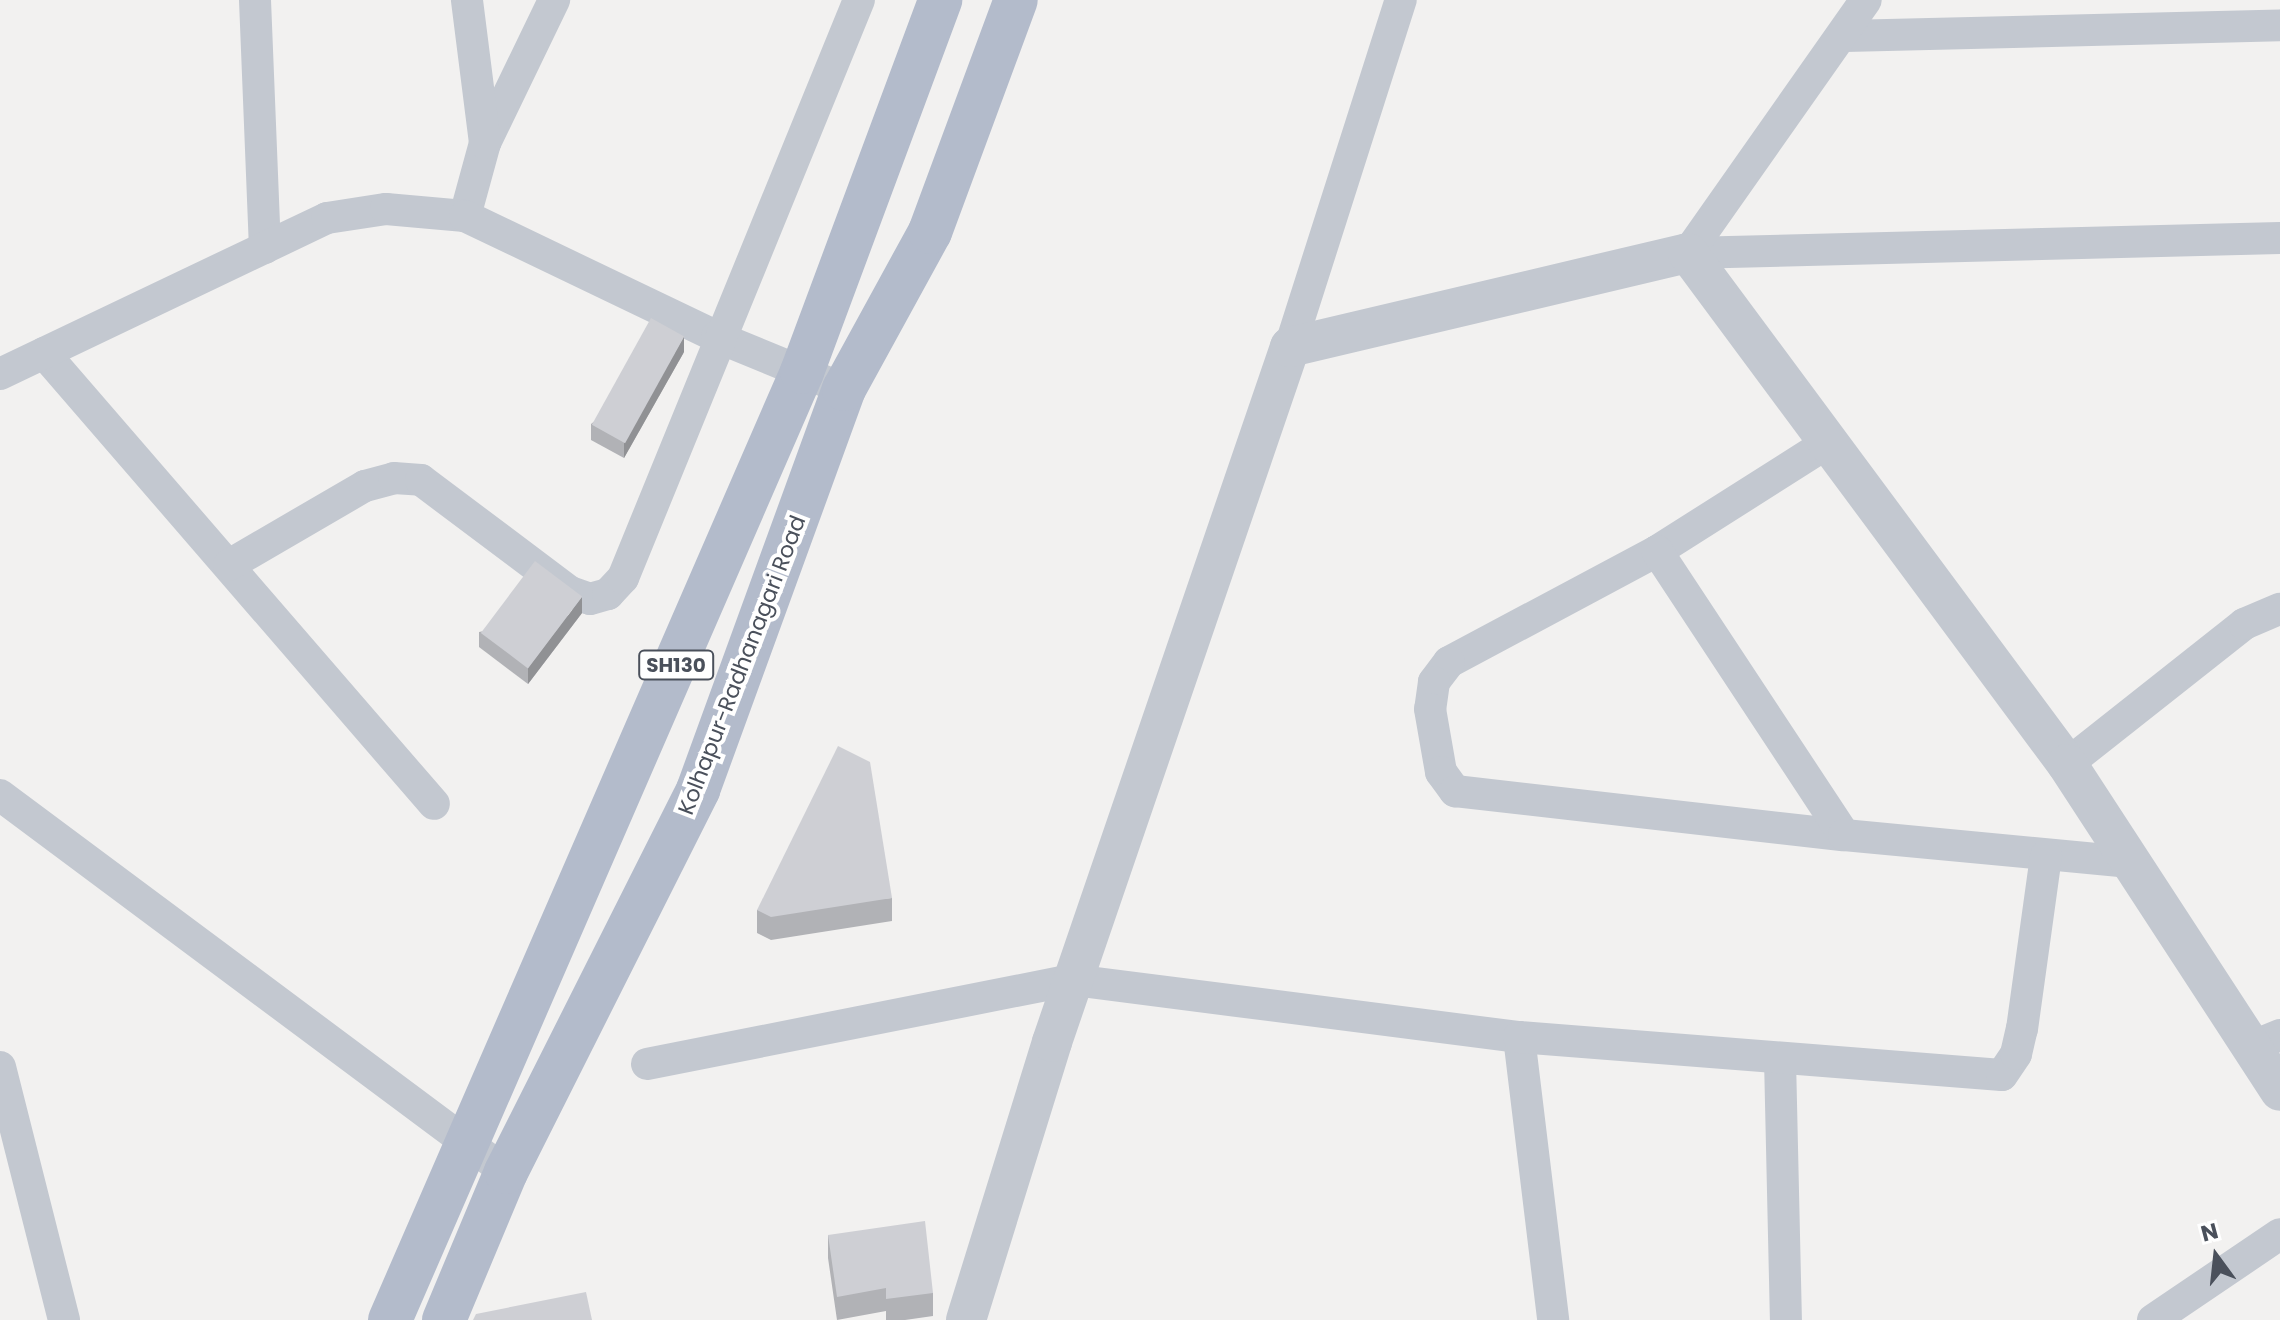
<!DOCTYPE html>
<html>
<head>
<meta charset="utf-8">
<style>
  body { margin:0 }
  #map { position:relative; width:2280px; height:1320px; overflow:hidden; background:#f2f1f0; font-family:Poppins,sans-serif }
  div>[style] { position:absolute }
  .minor>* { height:32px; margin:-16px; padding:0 16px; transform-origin:16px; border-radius:16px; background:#c3c8d0 }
  .tertiary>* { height:40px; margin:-20px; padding:0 20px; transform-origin:20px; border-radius:20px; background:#c3c8d0 }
  .primary>* { height:44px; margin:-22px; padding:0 22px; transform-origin:22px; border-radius:22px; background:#b3bbcb }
  .wall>* { inset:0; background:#b1b2b6 }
  .shaded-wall>* { inset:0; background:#909194 }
  .building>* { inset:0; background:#cecfd4; transform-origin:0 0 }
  span { translate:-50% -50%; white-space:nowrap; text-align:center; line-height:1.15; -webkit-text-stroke:8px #fff; paint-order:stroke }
  .shield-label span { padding:2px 6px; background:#fff; border:2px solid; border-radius:6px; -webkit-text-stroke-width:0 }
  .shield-label { font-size:20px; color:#4a505b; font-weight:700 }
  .street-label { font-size:22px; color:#4a505b }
  .north { position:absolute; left:2176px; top:1216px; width:80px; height:80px; -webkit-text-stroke:6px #fff; paint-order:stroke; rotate:345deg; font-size:22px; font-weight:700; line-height:32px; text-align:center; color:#4a505b }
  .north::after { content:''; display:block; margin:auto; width:28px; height:36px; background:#4a505b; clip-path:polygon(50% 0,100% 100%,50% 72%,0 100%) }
</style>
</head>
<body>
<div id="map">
  <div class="minor">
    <div style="left:255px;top:0;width:248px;rotate:87.7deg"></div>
    <div style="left:1845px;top:36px;width:435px;rotate:-1.4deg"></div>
    <div style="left:485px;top:143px;width:159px;rotate:-64.2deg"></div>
    <div style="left:465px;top:216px;width:76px;rotate:-74.7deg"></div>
    <div style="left:485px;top:143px;width:144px;rotate:-97.2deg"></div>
    <div style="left:1688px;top:253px;width:592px;rotate:-1.45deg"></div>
    <div style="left:1688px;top:253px;width:309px;rotate:-54.9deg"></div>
    <div style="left:1290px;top:347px;width:364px;rotate:-72.3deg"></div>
    <div style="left:44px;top:353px;width:596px;rotate:49.15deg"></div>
    <div style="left:0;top:374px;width:362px;rotate:-25.5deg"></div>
    <div style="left:327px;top:218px;width:60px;rotate:-8.7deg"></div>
    <div style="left:386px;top:209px;width:79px;rotate:5.1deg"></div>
    <div style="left:465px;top:216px;width:280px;rotate:25.6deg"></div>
    <div style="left:717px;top:337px;width:137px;rotate:22.3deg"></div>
    <div style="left:1829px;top:442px;width:204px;rotate:147.6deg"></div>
    <div style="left:1657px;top:551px;width:236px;rotate:151.9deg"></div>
    <div style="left:1449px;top:662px;width:25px;rotate:127deg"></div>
    <div style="left:1434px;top:682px;width:27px;rotate:98deg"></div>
    <div style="left:1430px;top:709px;width:64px;rotate:80.1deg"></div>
    <div style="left:1441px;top:772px;width:24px;rotate:54deg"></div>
    <div style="left:1455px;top:791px;width:391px;rotate:6.5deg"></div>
    <div style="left:1657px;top:551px;width:340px;rotate:56.6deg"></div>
    <div style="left:1844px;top:835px;width:285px;rotate:5.4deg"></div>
    <div style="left:229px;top:565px;width:157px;rotate:-30.2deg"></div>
    <div style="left:365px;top:486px;width:30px;rotate:-15deg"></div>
    <div style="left:394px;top:478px;width:27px;rotate:4deg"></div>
    <div style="left:421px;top:480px;width:186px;rotate:36.9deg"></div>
    <div style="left:570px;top:592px;width:21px;rotate:19deg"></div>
    <div style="left:590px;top:599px;width:19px;rotate:-16deg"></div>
    <div style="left:608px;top:594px;width:22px;rotate:-47deg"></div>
    <div style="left:623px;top:578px;width:624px;rotate:-67.79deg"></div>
    <div style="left:2067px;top:764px;width:226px;rotate:-38.3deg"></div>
    <div style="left:2244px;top:624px;width:39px;rotate:-23deg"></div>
    <div style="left:0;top:795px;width:631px;rotate:36.69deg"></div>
    <div style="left:1519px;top:1037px;width:285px;rotate:83.1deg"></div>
    <div style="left:2253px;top:1046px;width:29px;rotate:-22deg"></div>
    <div style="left:1780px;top:1059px;width:261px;rotate:88.7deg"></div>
    <div style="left:647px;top:1064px;width:434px;rotate:-11.2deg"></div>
    <div style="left:1073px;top:980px;width:450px;rotate:7.3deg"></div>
    <div style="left:1519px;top:1037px;width:484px;rotate:4.5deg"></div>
    <div style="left:2002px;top:1075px;width:25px;rotate:-56deg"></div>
    <div style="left:2016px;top:1054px;width:26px;rotate:-77deg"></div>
    <div style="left:2022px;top:1029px;width:175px;rotate:-82.1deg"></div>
    <div style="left:0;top:1067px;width:261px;rotate:75.8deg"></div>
    <div style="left:2153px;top:1320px;width:153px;rotate:-34.1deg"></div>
  </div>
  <div class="tertiary">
    <div style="left:966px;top:1320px;width:291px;rotate:-72.8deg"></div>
    <div style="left:1052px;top:1042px;width:735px;rotate:-71.1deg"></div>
    <div style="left:1290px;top:347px;width:409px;rotate:-13.3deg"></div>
    <div style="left:1688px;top:253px;width:636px;rotate:53.44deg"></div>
    <div style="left:2067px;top:764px;width:390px;rotate:56.9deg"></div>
  </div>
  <div class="primary">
    <div style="left:390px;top:1320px;width:1034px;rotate:-66.51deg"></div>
    <div style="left:802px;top:372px;width:397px;rotate:-69.6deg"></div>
    <div style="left:444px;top:1320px;width:160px;rotate:-67.3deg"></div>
    <div style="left:506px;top:1172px;width:428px;rotate:-63.3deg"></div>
    <div style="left:698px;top:790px;width:427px;rotate:-70deg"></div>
    <div style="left:844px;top:389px;width:179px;rotate:-61.3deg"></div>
    <div style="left:930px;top:232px;width:247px;rotate:-69.7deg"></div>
  </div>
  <div class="wall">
    <div style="clip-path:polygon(684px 352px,624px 458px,591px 440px,591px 424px)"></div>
    <div style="clip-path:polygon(582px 613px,528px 684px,479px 647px,479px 632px)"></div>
    <div style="clip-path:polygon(892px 898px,892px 921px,771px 940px,757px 933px,757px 910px)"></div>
    <div style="clip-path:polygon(828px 1235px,933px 1293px,933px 1316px,905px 1320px,886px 1320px,886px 1311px,837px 1320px,828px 1258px)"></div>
  </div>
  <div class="shaded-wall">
    <div style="clip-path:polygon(684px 336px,684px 352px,624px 458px,624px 442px)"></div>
    <div style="clip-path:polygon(582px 597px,582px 613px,528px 684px,528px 668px)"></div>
  </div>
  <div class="building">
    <div style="left:651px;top:318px;width:38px;height:122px;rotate:29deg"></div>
    <div style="left:535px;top:561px;width:59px;height:90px;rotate:37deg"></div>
    <div style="clip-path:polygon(838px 746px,870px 762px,892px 898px,771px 917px,757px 910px)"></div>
    <div style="clip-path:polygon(925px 1221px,933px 1293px,886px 1299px,886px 1288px,837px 1297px,828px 1235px)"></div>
    <div style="clip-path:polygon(586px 1292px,592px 1320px,473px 1320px,476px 1314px)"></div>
  </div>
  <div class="shield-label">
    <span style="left:676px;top:665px">SH130</span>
  </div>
  <div class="street-label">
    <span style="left:742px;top:665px;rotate:-69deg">Kolhapur-Radhanagari Road</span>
  </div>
  <div class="north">N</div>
</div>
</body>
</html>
